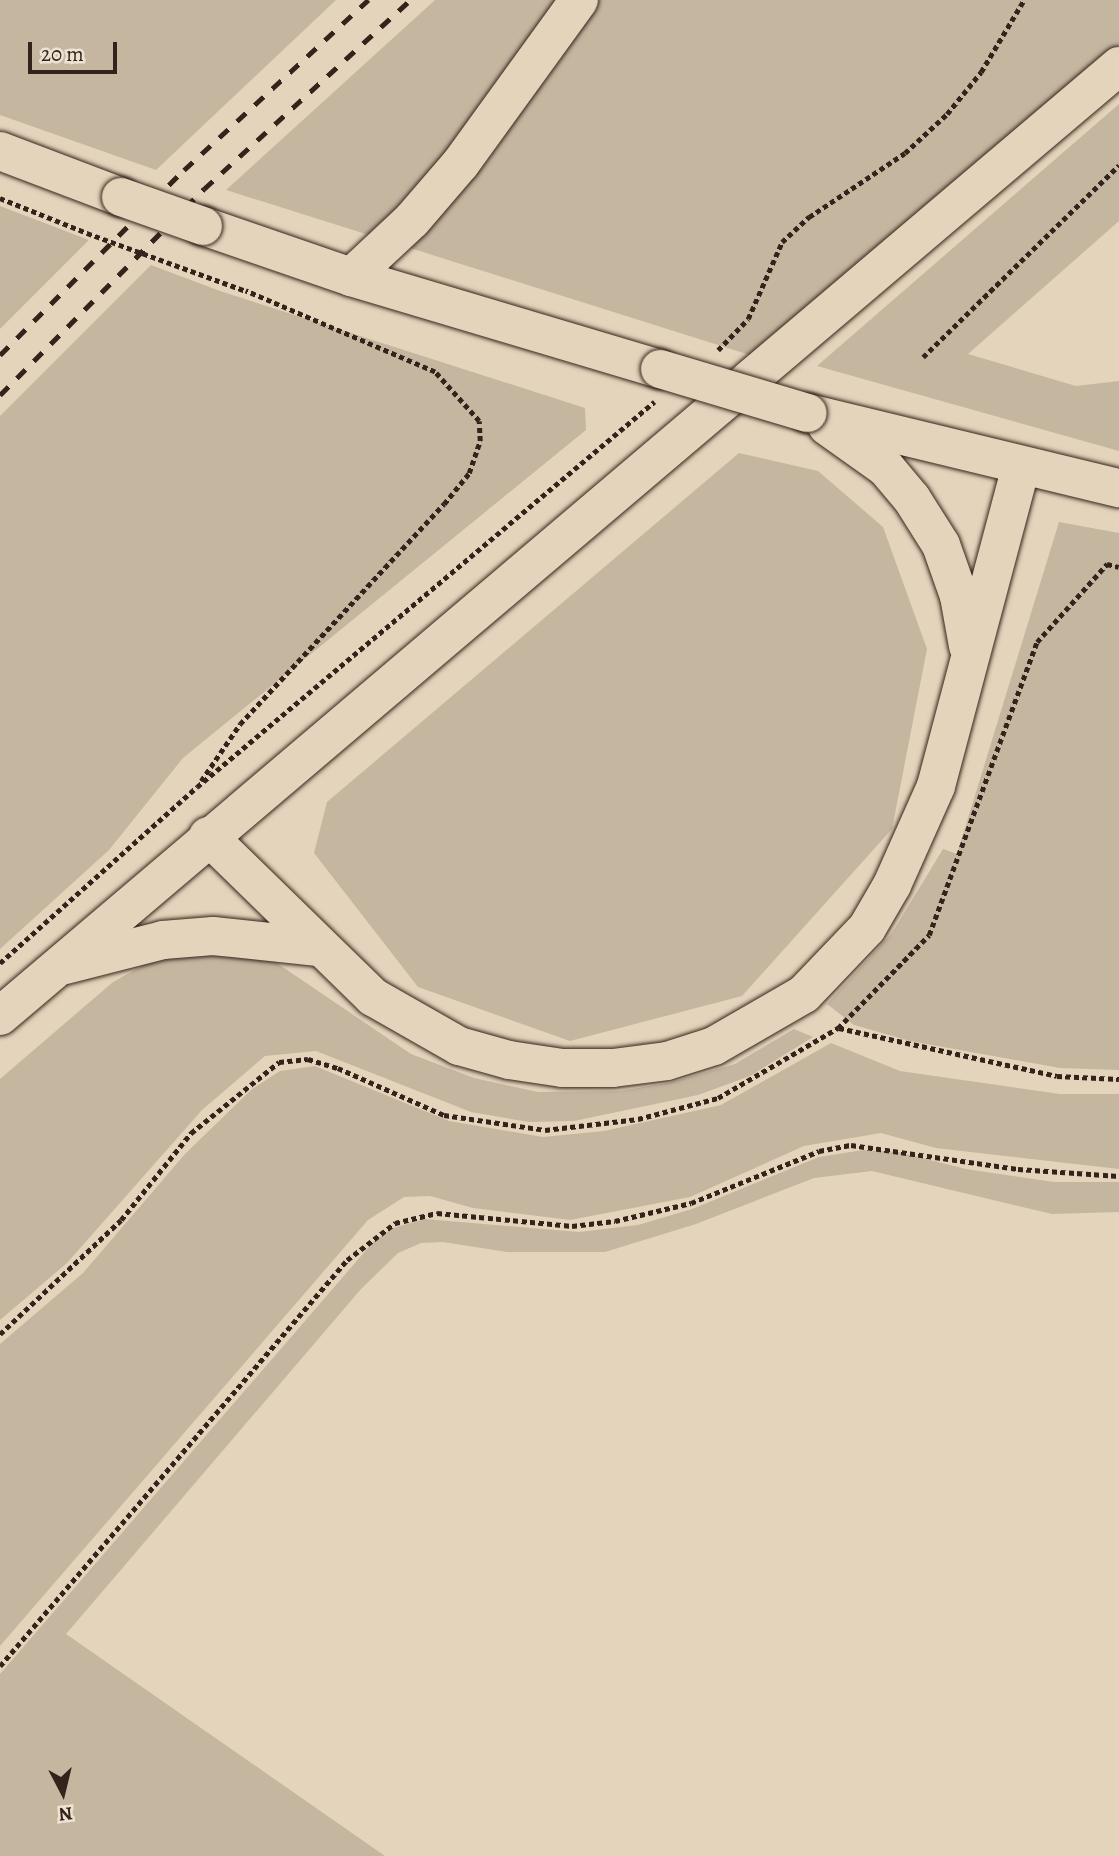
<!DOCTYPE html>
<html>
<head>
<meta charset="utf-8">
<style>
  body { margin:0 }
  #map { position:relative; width:1119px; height:1856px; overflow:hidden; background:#e3d4bb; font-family:Alegreya,serif }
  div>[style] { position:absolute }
  .green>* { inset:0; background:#c5b6a0 }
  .path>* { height:4.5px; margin-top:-2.25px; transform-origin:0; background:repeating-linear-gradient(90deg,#35231b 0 5px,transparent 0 8.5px) }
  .roads { filter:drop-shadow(0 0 2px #35231b) drop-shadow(0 0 2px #35231b) }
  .major>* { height:38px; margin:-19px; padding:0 19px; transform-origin:19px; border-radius:19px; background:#e3d4bb }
  .rail>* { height:5px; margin-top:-2.5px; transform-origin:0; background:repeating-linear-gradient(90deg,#35231b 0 12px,transparent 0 24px) }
  .path-bridge>* { height:4.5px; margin-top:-2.25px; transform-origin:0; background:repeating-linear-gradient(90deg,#35231b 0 5px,transparent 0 8.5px) }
  .bridges { filter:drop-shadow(0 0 2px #35231b) drop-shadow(0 0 2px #35231b) }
  .major-bridge>* { height:38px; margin:-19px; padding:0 19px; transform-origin:19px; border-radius:19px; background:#e3d4bb }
  span { translate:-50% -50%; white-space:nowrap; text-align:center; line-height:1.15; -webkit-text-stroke:5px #ede3d3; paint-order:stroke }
  .north { position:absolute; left:28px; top:1758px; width:70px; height:70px; -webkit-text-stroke:5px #ede3d3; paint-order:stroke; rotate:173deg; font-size:19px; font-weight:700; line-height:28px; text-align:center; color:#35231b }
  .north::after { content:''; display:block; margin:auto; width:24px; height:32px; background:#35231b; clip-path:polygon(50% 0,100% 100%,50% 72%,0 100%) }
  .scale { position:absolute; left:28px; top:42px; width:89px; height:32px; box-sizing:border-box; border:4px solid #35231b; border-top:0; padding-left:9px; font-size:21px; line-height:24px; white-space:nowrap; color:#35231b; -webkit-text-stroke:5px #ede3d3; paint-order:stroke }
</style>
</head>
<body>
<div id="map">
  <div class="green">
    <div style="clip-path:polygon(0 0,336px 0,156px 170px,0 115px)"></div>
    <div style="clip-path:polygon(435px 0,1119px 0,1119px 44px,753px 356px,226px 190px)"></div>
    <div style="clip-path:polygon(1119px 104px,1119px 221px,968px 354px,1076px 386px,1119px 381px,1119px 451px,817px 366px)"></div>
    <div style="clip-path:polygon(0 206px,89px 240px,0 329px)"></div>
    <div style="clip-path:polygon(151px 265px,220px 291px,585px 408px,586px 430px,183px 758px,109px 850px,0 949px,0 416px)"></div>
    <div style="clip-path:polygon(739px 453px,818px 471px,883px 527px,927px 649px,892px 829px,742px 996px,570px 1041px,418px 987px,314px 853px,327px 802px)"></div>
    <div style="clip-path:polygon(1059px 522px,1119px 533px,1119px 1070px,1060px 1068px,910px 1041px,854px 1025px,827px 1004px,892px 933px,943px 849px,957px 854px)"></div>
    <div style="clip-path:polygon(184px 952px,265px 955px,411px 1054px,474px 1078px,538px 1092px,619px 1091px,669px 1083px,735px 1064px,794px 1029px,813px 1037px,750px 1076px,698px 1095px,574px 1121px,529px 1122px,471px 1112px,316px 1051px,265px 1056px,202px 1110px,67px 1263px,0 1320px,0 1079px,113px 982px,151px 961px)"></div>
    <div style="clip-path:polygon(831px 1043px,900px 1071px,1060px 1094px,1119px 1094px,1119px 1169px,936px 1148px,881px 1133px,804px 1146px,690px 1197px,570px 1220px,473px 1208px,430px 1196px,404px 1197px,368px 1220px,0 1646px,0 1344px,83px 1273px,185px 1154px,252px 1089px,280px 1071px,315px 1066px,449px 1121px,543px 1137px,604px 1131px,721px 1105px)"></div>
    <div style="clip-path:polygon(863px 1150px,898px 1152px,966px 1169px,1054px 1182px,1119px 1182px,1119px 1212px,1052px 1214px,872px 1171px,814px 1178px,696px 1224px,605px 1252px,507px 1252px,443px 1242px,421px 1243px,398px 1253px,361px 1289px,66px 1634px,385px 1856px,0 1856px,0 1674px,374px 1241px,393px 1228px,425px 1219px,579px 1232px,638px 1225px,692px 1209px,819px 1157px)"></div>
  </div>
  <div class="path">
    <div style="left:0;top:198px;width:94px;rotate:21.9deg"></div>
    <div style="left:718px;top:350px;width:43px;rotate:-45.9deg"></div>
    <div style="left:748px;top:319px;width:84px;rotate:-66.2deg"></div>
    <div style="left:782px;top:242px;width:37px;rotate:-43deg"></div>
    <div style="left:809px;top:217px;width:115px;rotate:-33.7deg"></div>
    <div style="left:905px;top:153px;width:57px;rotate:-42.9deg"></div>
    <div style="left:947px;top:114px;width:54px;rotate:-51deg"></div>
    <div style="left:981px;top:72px;width:84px;rotate:-59.2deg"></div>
    <div style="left:923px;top:357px;width:274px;rotate:-44.4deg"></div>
    <div style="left:201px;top:781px;width:69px;rotate:-55.6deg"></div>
    <div style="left:240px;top:724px;width:300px;rotate:-47.2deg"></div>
    <div style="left:444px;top:504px;width:40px;rotate:-51deg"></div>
    <div style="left:469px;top:473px;width:34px;rotate:-71deg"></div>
    <div style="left:480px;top:441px;width:20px;rotate:-93deg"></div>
    <div style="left:479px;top:421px;width:66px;rotate:-131.9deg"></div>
    <div style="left:435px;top:372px;width:206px;rotate:-156.8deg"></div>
    <div style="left:0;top:963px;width:264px;rotate:-41.8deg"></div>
    <div style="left:197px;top:787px;width:598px;rotate:-40.11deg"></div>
    <div style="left:839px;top:1028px;width:223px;rotate:12.4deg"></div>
    <div style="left:1057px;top:1076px;width:62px;rotate:2.8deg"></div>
    <div style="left:0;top:1334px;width:166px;rotate:-43.3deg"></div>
    <div style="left:121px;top:1220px;width:112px;rotate:-51.2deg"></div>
    <div style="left:191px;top:1133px;width:113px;rotate:-38.9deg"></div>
    <div style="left:279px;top:1062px;width:29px;rotate:-6deg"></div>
    <div style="left:308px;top:1059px;width:31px;rotate:17deg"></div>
    <div style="left:338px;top:1068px;width:116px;rotate:23.9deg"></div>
    <div style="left:444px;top:1115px;width:102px;rotate:8.4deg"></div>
    <div style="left:545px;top:1130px;width:94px;rotate:-6.7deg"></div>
    <div style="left:638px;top:1119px;width:83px;rotate:-14.7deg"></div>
    <div style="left:718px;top:1098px;width:139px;rotate:-30.3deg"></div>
    <div style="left:838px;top:1028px;width:130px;rotate:-45.6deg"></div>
    <div style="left:929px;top:935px;width:312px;rotate:-69.8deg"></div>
    <div style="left:1037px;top:642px;width:105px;rotate:-48.1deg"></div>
    <div style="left:1107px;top:564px;width:12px;rotate:14deg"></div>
    <div style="left:0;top:1666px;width:534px;rotate:-49.48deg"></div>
    <div style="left:347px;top:1260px;width:61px;rotate:-37.6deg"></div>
    <div style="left:395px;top:1223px;width:43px;rotate:-13.4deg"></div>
    <div style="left:437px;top:1213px;width:136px;rotate:5.5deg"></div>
    <div style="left:572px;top:1226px;width:43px;rotate:-6.6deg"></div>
    <div style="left:615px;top:1221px;width:78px;rotate:-13.3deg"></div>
    <div style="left:691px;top:1203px;width:138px;rotate:-22.1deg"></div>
    <div style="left:819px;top:1151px;width:33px;rotate:-11deg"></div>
    <div style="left:851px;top:1145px;width:169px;rotate:8.2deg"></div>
    <div style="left:1018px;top:1169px;width:101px;rotate:4deg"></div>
  </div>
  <div class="roads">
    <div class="major">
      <div style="left:0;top:151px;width:129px;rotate:20.8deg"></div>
      <div style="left:203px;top:226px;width:157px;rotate:19deg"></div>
      <div style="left:351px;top:277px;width:322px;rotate:16.6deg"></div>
      <div style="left:351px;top:277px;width:83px;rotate:-43.1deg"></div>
      <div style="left:412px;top:220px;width:75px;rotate:-49.3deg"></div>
      <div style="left:461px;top:163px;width:201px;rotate:-54.1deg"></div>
      <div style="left:808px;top:413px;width:320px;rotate:13.6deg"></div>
      <div style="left:827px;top:426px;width:72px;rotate:35.4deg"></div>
      <div style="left:886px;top:468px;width:40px;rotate:50deg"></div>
      <div style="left:912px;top:499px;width:54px;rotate:57.8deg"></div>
      <div style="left:941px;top:545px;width:54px;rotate:70.6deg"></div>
      <div style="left:959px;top:596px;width:51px;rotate:79.8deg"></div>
      <div style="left:208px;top:836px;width:231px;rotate:44.3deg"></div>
      <div style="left:373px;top:997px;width:99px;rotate:29.7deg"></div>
      <div style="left:459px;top:1046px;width:52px;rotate:15.6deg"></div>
      <div style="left:509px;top:1060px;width:54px;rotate:8.6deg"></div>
      <div style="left:562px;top:1068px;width:51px"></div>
      <div style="left:613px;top:1068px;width:54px;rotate:-7.4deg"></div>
      <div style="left:667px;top:1061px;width:49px;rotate:-17.7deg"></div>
      <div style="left:714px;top:1046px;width:104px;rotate:-30deg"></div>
      <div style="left:804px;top:994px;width:91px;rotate:-46.3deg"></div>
      <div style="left:867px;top:928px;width:50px;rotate:-59.8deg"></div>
      <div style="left:892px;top:885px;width:108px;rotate:-66deg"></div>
      <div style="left:936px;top:786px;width:330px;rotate:-75.1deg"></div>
      <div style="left:65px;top:965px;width:101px;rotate:-14.3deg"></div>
      <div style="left:163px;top:940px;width:50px;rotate:-4.6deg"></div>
      <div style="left:213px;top:936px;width:106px;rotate:6deg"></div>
      <div style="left:0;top:1016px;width:1468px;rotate:-40.33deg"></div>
    </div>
  </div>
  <div class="rail">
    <div style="left:0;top:355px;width:261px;rotate:-45.2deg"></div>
    <div style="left:184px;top:170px;width:251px;rotate:-42.7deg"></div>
    <div style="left:0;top:395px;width:290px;rotate:-45.3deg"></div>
    <div style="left:204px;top:189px;width:280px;rotate:-42.5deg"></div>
  </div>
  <div class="path-bridge">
    <div style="left:87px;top:233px;width:169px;rotate:20deg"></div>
  </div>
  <div class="bridges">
    <div class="major-bridge">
      <div style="left:121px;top:197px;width:87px;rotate:19.5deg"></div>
      <div style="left:660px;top:369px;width:154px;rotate:16.6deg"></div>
    </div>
  </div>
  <div class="north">N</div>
  <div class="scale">20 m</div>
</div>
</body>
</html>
